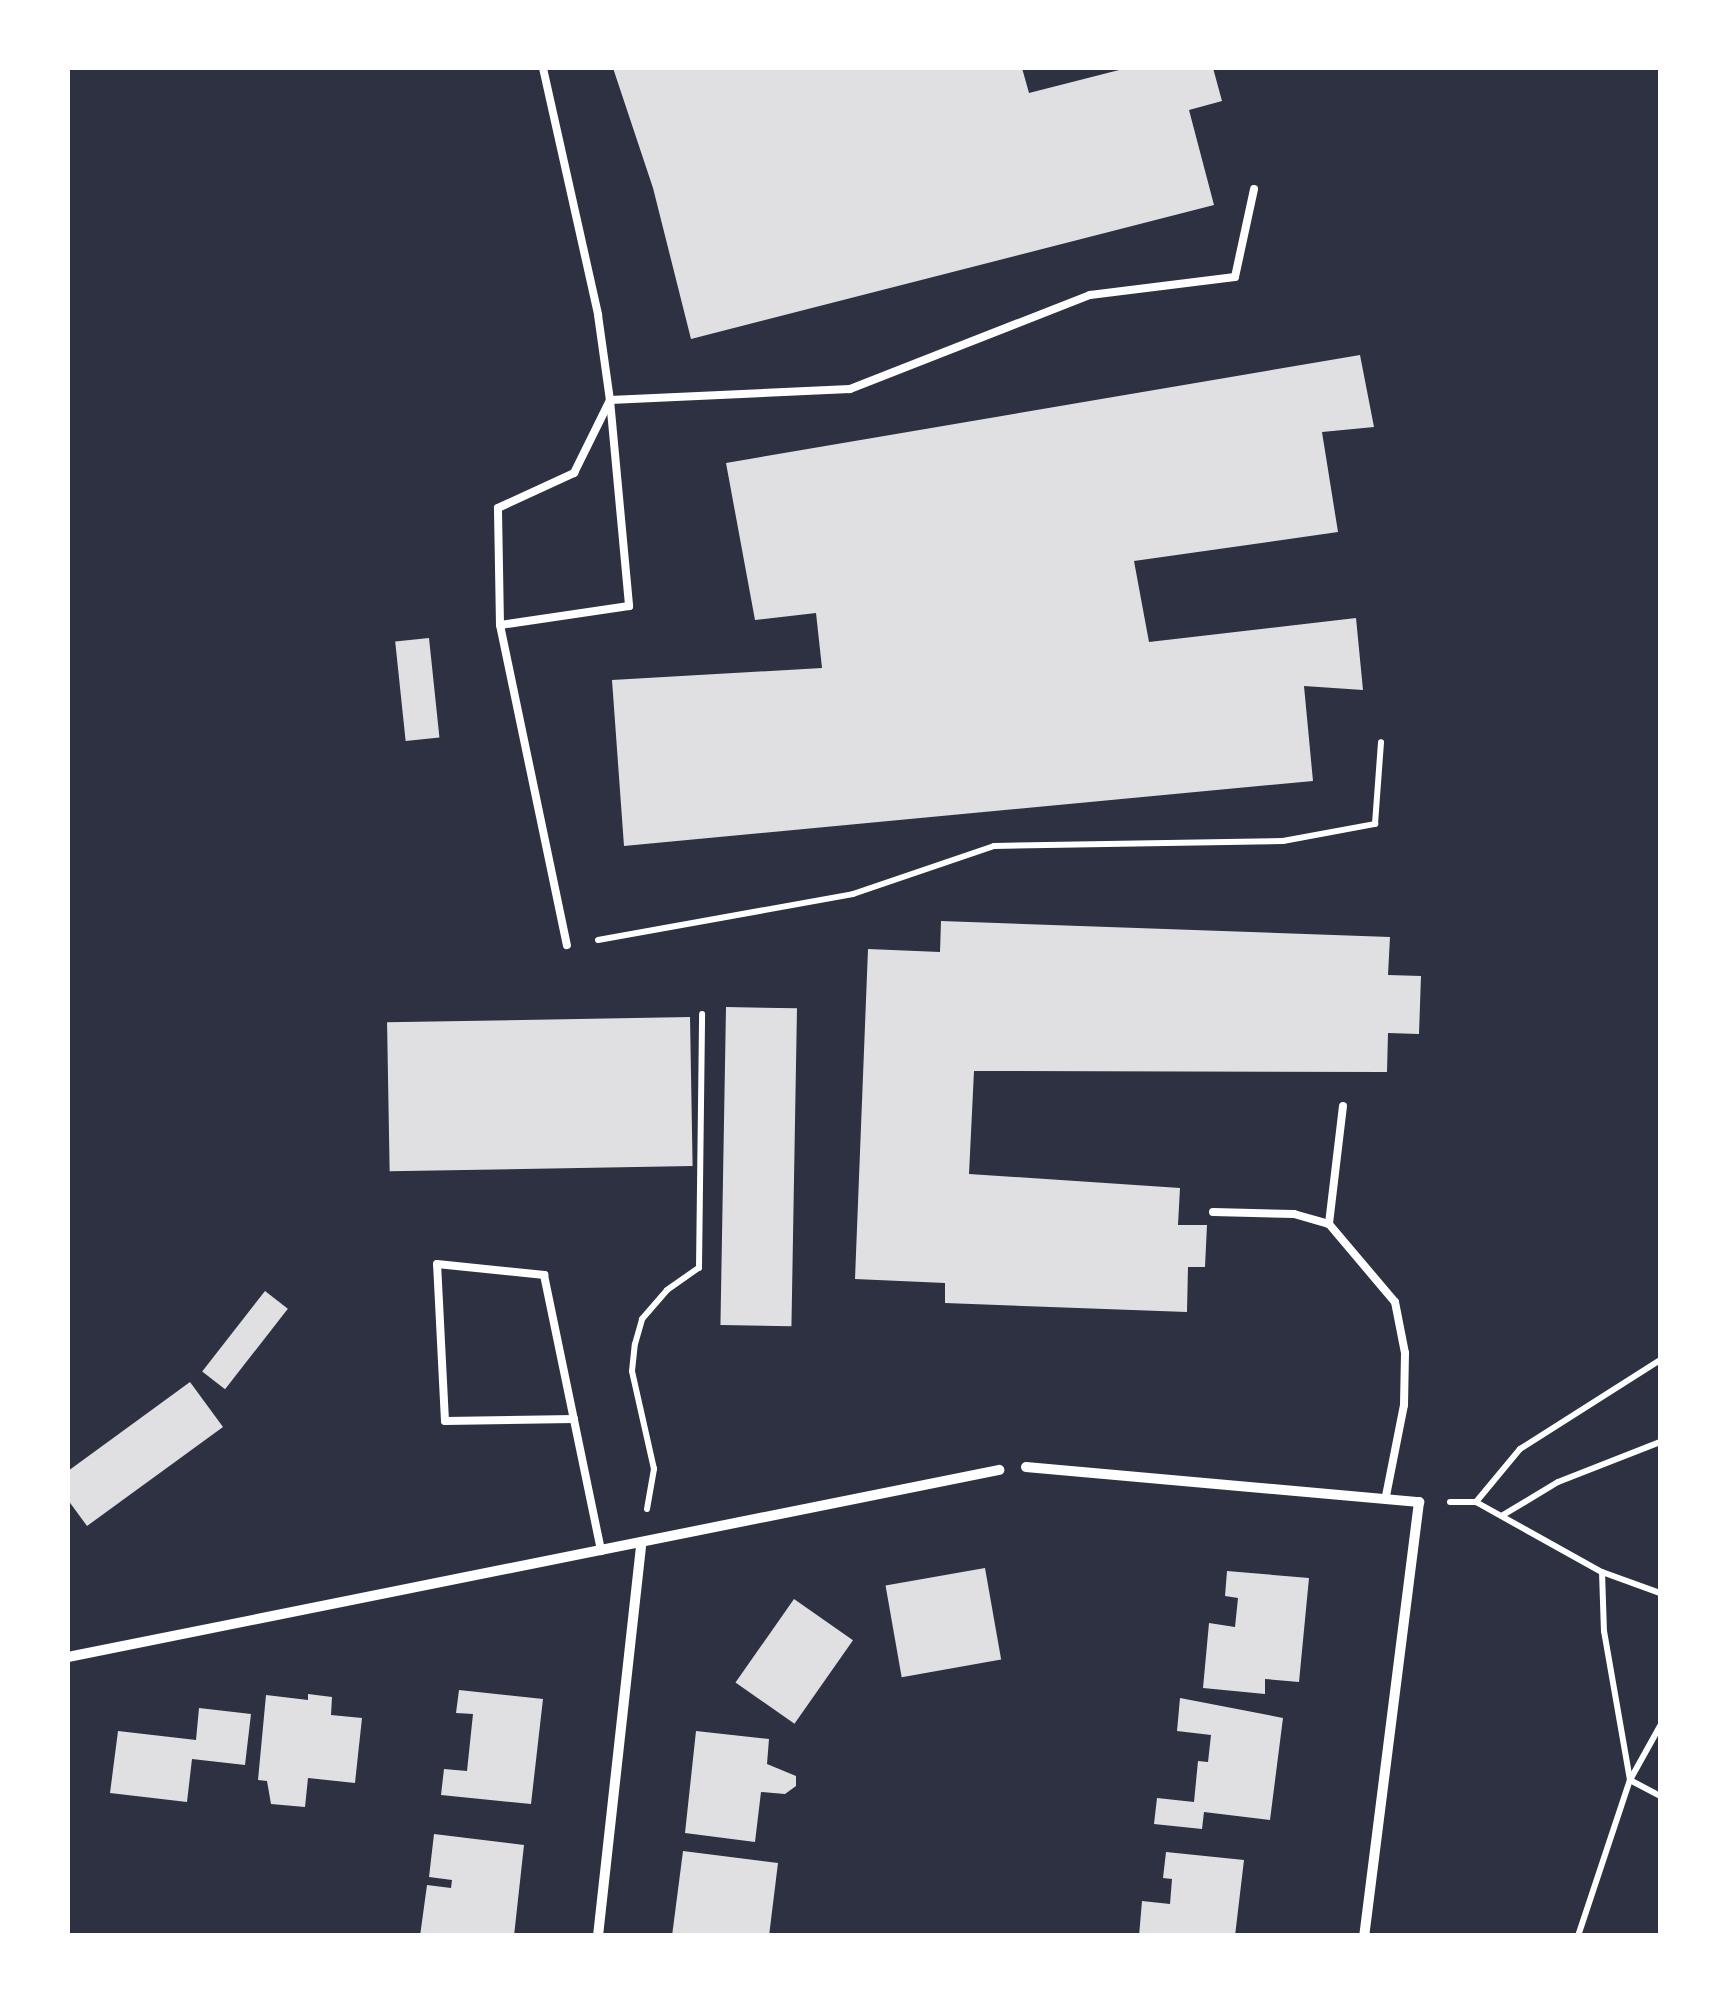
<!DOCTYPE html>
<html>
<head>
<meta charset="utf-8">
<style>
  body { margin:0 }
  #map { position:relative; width:1728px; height:2003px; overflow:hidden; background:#2d3142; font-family:"DM Sans",sans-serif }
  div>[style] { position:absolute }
  .building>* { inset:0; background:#e0e0e3; transform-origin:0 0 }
  .path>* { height:6px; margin:-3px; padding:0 3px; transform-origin:3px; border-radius:3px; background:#fff }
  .service>* { height:8px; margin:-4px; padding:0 4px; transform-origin:4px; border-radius:4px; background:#fff }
  .minor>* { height:10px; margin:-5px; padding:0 5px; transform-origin:5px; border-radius:5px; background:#fff }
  span { translate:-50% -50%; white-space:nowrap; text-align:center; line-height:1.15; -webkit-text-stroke:8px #fff; paint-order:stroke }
  .frame { position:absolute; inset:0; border:70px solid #fff; pointer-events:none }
</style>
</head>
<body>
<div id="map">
  <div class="building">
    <div style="clip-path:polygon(613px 68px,1022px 68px,1029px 93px,1127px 68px,1213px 68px,1222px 101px,1189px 110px,1214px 205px,691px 339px,653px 188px)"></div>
    <div style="clip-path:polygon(1360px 355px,1374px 427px,1322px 432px,1338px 532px,1134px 561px,1149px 642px,1356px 618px,1363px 690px,1304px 686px,1313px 781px,624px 846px,612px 680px,822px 668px,816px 613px,755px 620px,726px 463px)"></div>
    <div style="left:429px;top:638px;width:100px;height:34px;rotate:84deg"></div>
    <div style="clip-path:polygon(941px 921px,1390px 937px,1388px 975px,1421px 976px,1419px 1034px,1388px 1033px,1387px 1072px,974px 1071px,969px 1174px,1180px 1188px,1178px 1225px,1207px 1225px,1205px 1267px,1188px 1267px,1187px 1312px,945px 1303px,945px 1283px,855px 1279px,868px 949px,940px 952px)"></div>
    <div style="left:726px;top:1007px;width:71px;height:318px;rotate:1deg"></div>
    <div style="left:690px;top:1017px;width:149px;height:303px;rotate:89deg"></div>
    <div style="left:265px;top:1291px;width:29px;height:102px;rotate:38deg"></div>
    <div style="clip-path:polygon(190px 1382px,223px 1427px,87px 1526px,68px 1500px,68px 1471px)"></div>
    <div style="left:985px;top:1568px;width:93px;height:101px;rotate:80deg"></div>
    <div style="clip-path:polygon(1227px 1571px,1309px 1578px,1299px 1682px,1265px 1679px,1265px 1694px,1203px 1688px,1209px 1623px,1235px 1627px,1238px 1598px,1225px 1596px)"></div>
    <div style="left:794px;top:1599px;width:72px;height:102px;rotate:35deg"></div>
    <div style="clip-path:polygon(459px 1690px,543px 1699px,531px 1804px,441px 1795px,444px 1769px,467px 1771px,473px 1714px,456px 1713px)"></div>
    <div style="clip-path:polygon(308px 1694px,332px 1697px,331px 1715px,362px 1718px,355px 1783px,308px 1778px,305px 1807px,271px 1804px,267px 1781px,258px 1780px,266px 1695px,308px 1700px)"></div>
    <div style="clip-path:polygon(1180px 1698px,1283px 1718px,1270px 1820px,1204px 1812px,1202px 1829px,1154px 1824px,1157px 1798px,1194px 1802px,1198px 1761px,1208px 1762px,1211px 1735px,1177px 1731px)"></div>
    <div style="clip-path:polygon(199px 1708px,251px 1714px,245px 1765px,192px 1759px,187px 1802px,110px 1793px,118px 1731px,196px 1740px)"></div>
    <div style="clip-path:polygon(696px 1731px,769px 1739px,767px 1764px,796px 1776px,796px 1786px,785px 1794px,761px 1792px,755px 1842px,685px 1833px)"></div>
    <div style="clip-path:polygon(434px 1834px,524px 1845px,514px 1936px,420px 1936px,427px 1885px,451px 1888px,452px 1880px,429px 1877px)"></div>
    <div style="clip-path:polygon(683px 1851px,778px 1863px,769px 1936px,672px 1936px)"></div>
    <div style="clip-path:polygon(1166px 1852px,1244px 1860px,1235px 1936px,1139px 1936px,1142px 1901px,1170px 1904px,1172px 1879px,1163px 1878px)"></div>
  </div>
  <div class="path">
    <div style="left:598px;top:940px;width:259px;rotate:-10.2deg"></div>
    <div style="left:853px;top:894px;width:149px;rotate:-18.8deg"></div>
    <div style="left:994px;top:846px;width:289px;rotate:-1deg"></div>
    <div style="left:1283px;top:841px;width:94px;rotate:-10.5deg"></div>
    <div style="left:1375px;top:824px;width:82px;rotate:-85.8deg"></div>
    <div style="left:1450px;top:1502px;width:26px"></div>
    <div style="left:1476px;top:1502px;width:144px;rotate:29.1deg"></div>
    <div style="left:1602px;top:1572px;width:62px;rotate:19.9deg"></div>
    <div style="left:1476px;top:1502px;width:69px;rotate:-50.3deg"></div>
    <div style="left:1520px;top:1449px;width:166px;rotate:-32.4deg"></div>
    <div style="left:647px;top:1509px;width:41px;rotate:-80.1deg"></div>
    <div style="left:654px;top:1469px;width:100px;rotate:-102.7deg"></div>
    <div style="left:632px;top:1371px;width:27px;rotate:-84deg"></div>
    <div style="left:635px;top:1344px;width:26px;rotate:-74deg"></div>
    <div style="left:642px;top:1319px;width:38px;rotate:-49deg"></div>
    <div style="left:667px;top:1290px;width:39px;rotate:-35deg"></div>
    <div style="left:699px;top:1268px;width:254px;rotate:-89.3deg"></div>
    <div style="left:1503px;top:1515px;width:64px;rotate:-31deg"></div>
    <div style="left:1558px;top:1482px;width:110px;rotate:-21.4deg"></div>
    <div style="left:1602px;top:1572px;width:59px;rotate:88.1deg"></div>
    <div style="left:1604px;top:1631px;width:151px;rotate:80.1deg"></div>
    <div style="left:1630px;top:1780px;width:34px;rotate:28deg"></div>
    <div style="left:1578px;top:1936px;width:164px;rotate:-71.6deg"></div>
    <div style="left:1630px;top:1780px;width:62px;rotate:-60.9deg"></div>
  </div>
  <div class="service">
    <div style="left:543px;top:68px;width:253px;rotate:77.4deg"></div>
    <div style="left:598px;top:315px;width:86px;rotate:82deg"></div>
    <div style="left:610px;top:400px;width:207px;rotate:84.7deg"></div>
    <div style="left:629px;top:606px;width:130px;rotate:171.6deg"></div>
    <div style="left:500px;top:625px;width:117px;rotate:-91deg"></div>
    <div style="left:498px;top:508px;width:84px;rotate:-24.7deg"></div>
    <div style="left:574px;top:473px;width:81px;rotate:-63.7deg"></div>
    <div style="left:610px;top:400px;width:240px;rotate:-2.6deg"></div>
    <div style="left:850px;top:389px;width:258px;rotate:-21.4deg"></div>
    <div style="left:1090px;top:295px;width:146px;rotate:-7.1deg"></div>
    <div style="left:1235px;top:277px;width:90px;rotate:-77.8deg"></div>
    <div style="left:500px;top:625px;width:327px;rotate:78.2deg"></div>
    <div style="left:1343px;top:1106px;width:119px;rotate:96.8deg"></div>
    <div style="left:1329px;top:1224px;width:102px;rotate:49.8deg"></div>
    <div style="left:1395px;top:1302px;width:52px;rotate:78.9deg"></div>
    <div style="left:1405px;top:1353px;width:52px;rotate:91.1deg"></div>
    <div style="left:1404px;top:1405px;width:93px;rotate:101.2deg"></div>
    <div style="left:1213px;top:1212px;width:81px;rotate:1.4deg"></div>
    <div style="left:1294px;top:1214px;width:36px;rotate:16deg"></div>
    <div style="left:574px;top:1419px;width:129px;rotate:179.1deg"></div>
    <div style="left:445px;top:1421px;width:157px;rotate:-92.9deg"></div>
    <div style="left:437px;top:1264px;width:108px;rotate:5.9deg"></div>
    <div style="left:544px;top:1275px;width:282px;rotate:78.3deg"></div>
  </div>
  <div class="minor">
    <div style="left:1026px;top:1467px;width:395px;rotate:5.1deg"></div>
    <div style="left:1419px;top:1502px;width:437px;rotate:97.2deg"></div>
    <div style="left:68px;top:1657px;width:950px;rotate:-11.36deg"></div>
    <div style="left:598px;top:1936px;width:393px;rotate:-83.7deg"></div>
  </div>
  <div class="frame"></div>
</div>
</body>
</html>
